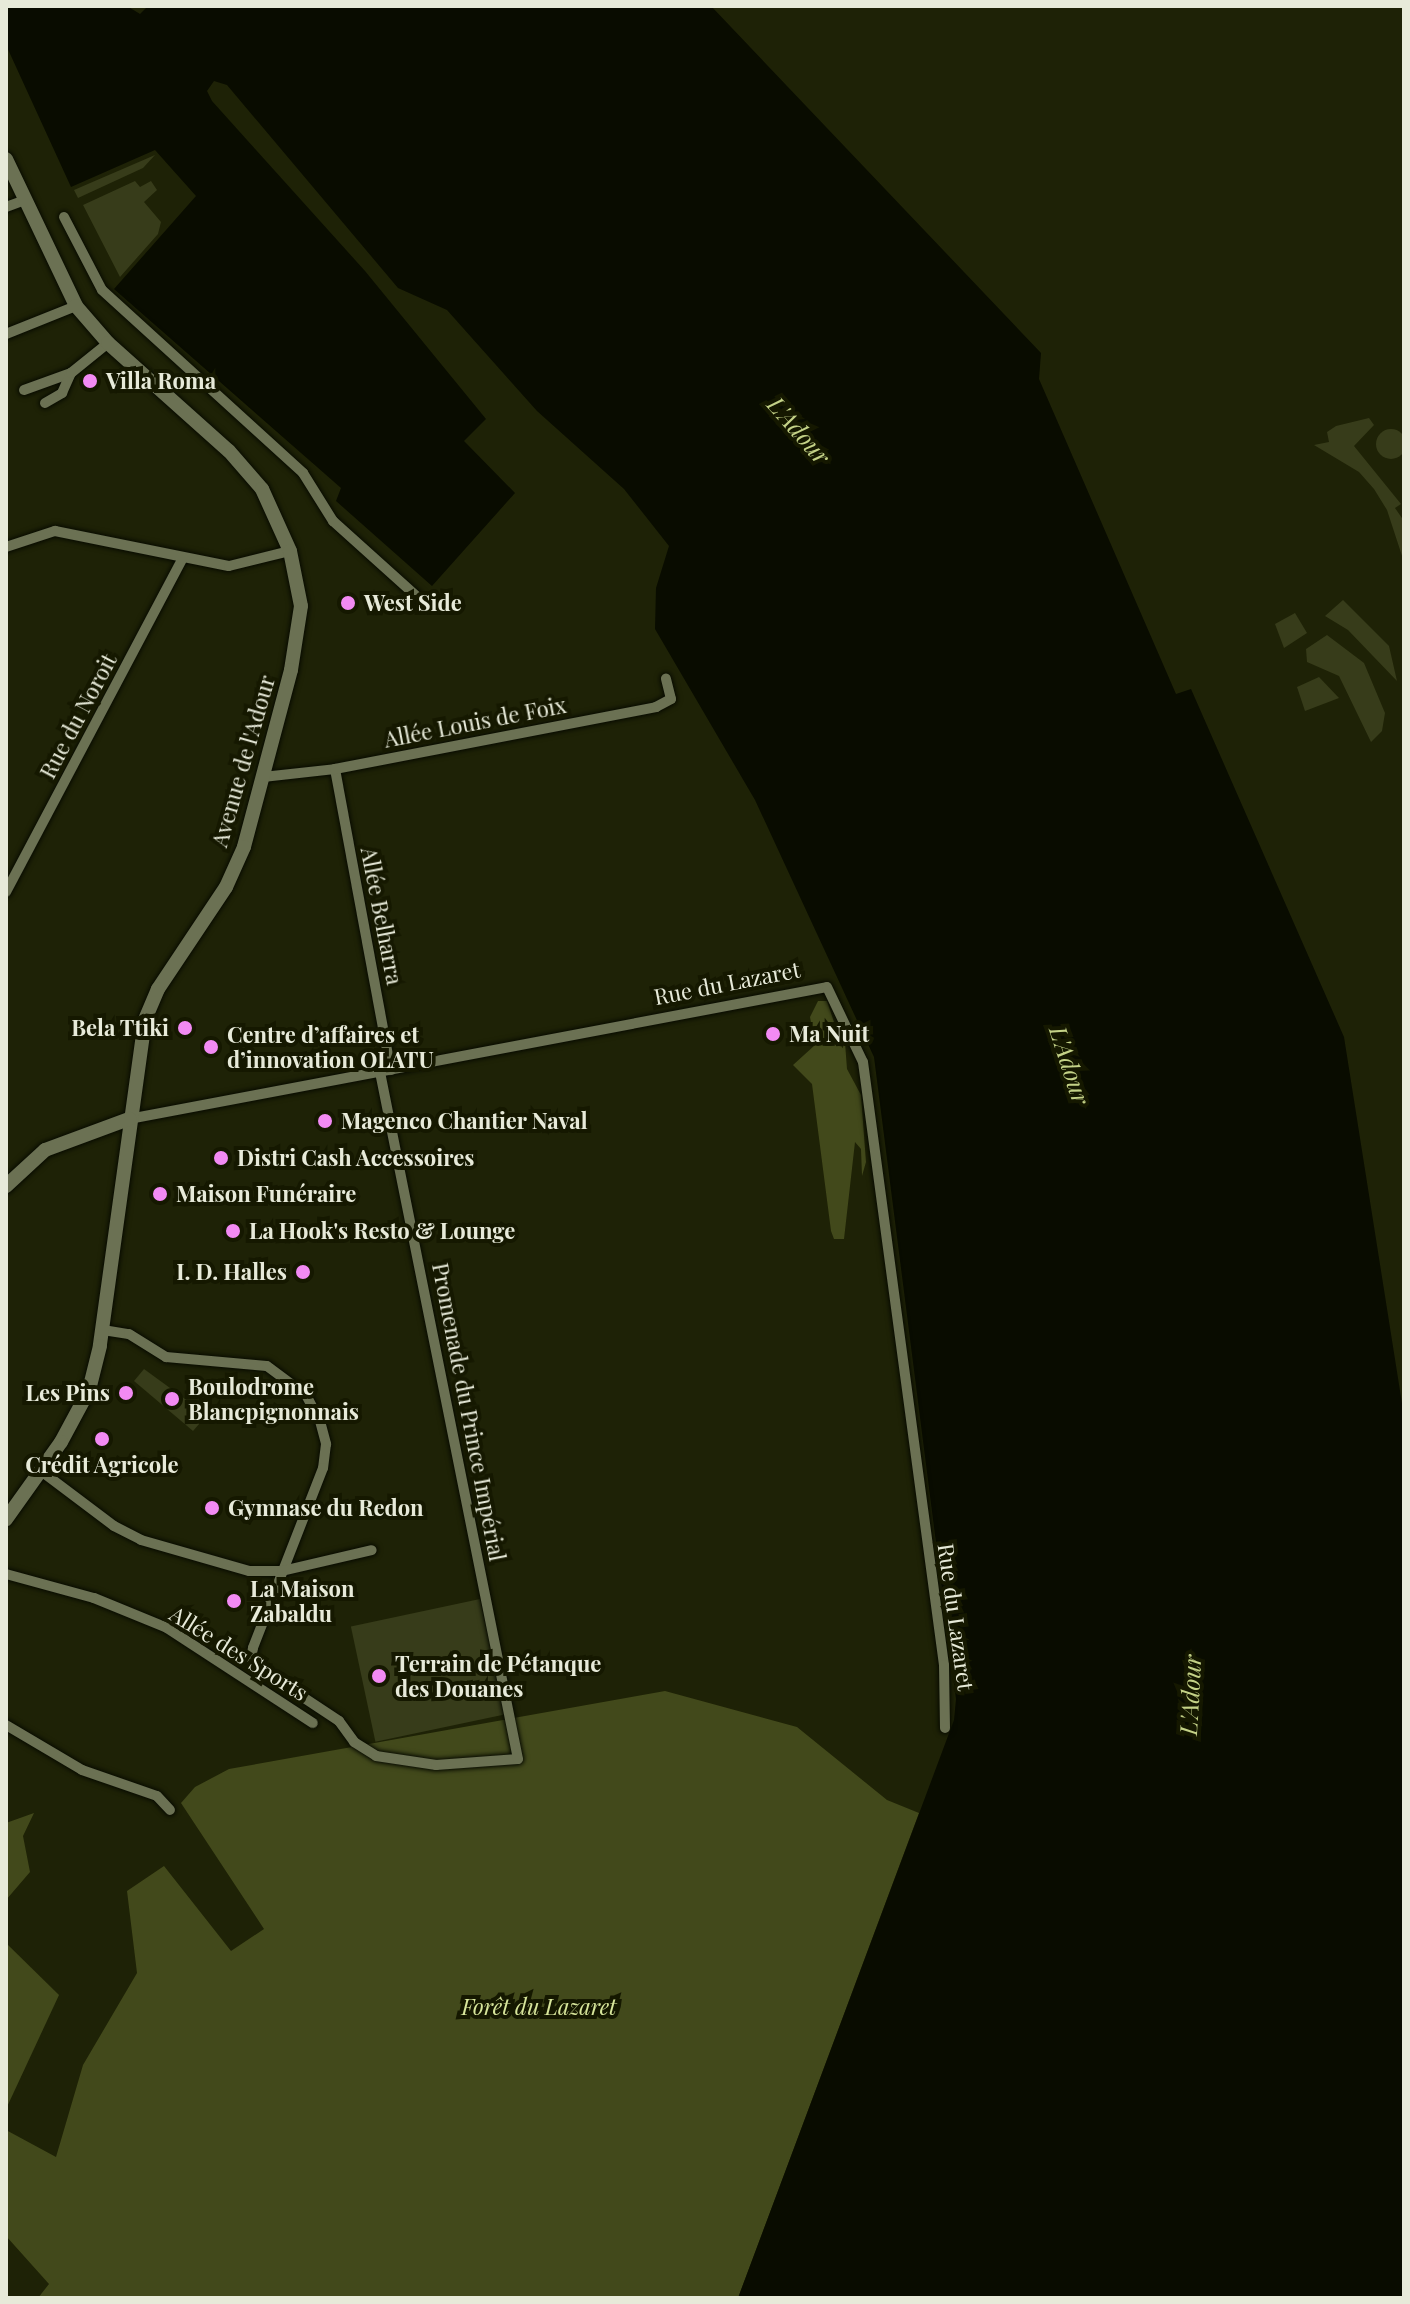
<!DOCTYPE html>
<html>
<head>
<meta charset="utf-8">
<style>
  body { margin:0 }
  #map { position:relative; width:1410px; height:2304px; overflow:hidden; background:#1e2206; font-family:"Playfair Display",serif }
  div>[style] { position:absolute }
  .green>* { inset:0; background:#373c1a; transform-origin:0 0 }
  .round { border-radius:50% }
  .forest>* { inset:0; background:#42491b }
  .water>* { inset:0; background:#090c00 }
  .roads { filter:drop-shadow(0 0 2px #080b00) drop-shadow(0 0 2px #080b00) }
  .street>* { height:10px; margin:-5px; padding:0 5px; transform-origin:5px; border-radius:5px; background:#6b7153 }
  .secondary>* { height:14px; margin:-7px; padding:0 7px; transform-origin:7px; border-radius:7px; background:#6b7153 }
  .dots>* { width:22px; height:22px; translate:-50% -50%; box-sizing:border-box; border:4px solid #151800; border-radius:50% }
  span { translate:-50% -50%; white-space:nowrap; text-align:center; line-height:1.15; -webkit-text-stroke:8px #151800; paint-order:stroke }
  .poi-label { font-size:22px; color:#e7ead9; font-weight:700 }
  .left { translate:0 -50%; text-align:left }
  .right { translate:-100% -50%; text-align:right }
  .street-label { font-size:22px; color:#e7ead9 }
  .park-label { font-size:22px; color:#d8e69b; font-style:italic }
  .water-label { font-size:24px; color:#c4d287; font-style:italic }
  .frame { position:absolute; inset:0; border:8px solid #e7ead9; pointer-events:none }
</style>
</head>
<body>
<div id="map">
  <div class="green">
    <div style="clip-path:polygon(155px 155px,143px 168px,78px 198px,74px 190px)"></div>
    <div style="clip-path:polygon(135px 181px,140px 187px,151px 181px,157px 190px,144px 202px,161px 222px,158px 234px,120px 277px,83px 205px)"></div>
    <div style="clip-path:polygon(1369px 418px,1374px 425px,1354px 446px,1401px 504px,1395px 508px,1404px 521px,1404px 562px,1387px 510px,1374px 489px,1359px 472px,1314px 445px,1329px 442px,1327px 432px,1336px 426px)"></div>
    <div class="round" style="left:1376px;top:429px;width:30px;height:30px"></div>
    <div style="clip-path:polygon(1343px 600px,1389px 646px,1397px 681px,1348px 630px,1325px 616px)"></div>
    <div style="clip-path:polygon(1295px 613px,1307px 633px,1284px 648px,1275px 624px)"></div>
    <div style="clip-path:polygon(1327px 635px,1364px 663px,1385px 713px,1382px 731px,1371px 742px,1339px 676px,1307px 662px,1306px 649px)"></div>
    <div style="clip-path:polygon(1319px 677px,1339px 698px,1305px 711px,1297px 687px)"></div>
    <div style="clip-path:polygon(144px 1369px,207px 1415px,193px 1431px,134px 1381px)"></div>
    <div style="left:480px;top:1599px;width:118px;height:132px;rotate:78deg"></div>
  </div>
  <div class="forest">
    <div style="clip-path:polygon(818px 1001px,827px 1001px,835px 1025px,844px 1029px,847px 1069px,861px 1095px,866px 1162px,862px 1176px,861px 1149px,855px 1142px,844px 1239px,834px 1239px,831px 1231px,812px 1084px,793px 1065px,815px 1045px,810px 1017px)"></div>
    <div style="clip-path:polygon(665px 1691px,797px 1727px,887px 1800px,919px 1813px,738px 2298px,38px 2298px,49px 2284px,6px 2236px,6px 2130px,56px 2157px,83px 2065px,137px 1973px,127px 1891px,164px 1866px,231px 1951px,264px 1929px,181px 1803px,195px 1787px,229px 1769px)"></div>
    <div style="clip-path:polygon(34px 1813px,23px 1836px,30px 1872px,6px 1900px,6px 1823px)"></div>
    <div style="clip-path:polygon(6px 1943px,59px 1995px,6px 2109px)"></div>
  </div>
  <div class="water">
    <div style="clip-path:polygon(6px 6px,127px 6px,140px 14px,148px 6px,711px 6px,1041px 353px,1039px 379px,1176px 694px,1191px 689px,1344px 1037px,1404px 1416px,1404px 2298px,738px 2298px,954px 1720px,956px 1699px,874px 1057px,755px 800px,655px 629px,656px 588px,669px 546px,624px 489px,537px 411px,447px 310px,398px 288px,227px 85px,214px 81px,207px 91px,212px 101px,365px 271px,486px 419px,464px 441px,515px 493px,432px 586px,336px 501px,341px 488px,114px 289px,196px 196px,155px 150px,71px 187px,6px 45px)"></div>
  </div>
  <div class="roads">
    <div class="street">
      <div style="left:6px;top:207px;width:20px;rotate:-20deg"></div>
      <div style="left:64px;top:217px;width:82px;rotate:62.5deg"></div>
      <div style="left:102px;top:290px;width:272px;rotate:42.3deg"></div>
      <div style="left:303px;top:473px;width:57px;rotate:58deg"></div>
      <div style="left:333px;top:521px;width:120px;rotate:42deg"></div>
      <div style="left:6px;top:334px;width:75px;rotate:-21.8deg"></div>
      <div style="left:24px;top:390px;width:50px;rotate:-19.9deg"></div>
      <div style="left:45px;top:403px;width:20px;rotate:-30deg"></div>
      <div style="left:62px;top:393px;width:22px;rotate:-66deg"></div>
      <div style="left:71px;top:373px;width:48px;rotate:-39deg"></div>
      <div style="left:6px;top:547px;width:52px;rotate:-18.1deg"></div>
      <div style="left:55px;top:531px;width:177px;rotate:11.4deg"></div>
      <div style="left:229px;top:566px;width:63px;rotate:-13.8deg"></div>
      <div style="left:335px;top:769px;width:306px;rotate:79.5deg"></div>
      <div style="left:263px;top:777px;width:72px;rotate:-6.3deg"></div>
      <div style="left:335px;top:769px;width:327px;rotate:-10.9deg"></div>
      <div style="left:656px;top:707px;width:17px;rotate:-28deg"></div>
      <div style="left:671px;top:699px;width:21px;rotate:-104deg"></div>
      <div style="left:6px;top:892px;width:378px;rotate:-62.1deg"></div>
      <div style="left:129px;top:1119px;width:710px;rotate:-10.71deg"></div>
      <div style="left:827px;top:987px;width:83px;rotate:64.4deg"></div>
      <div style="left:863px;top:1062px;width:608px;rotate:82.35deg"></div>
      <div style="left:944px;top:1665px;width:63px;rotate:89.1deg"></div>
      <div style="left:103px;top:1330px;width:26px;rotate:9deg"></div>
      <div style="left:129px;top:1334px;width:44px;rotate:31.9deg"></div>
      <div style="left:166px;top:1357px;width:101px;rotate:5.1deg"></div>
      <div style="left:267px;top:1366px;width:49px;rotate:36.6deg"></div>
      <div style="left:306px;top:1395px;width:30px;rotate:62deg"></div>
      <div style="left:320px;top:1421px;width:24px;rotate:75deg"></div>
      <div style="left:326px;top:1444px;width:24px;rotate:97deg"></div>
      <div style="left:323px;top:1468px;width:193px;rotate:111.3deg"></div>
      <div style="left:253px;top:1648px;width:10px;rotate:101deg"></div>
      <div style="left:251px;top:1658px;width:13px;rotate:51deg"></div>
      <div style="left:259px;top:1668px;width:96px;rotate:33.5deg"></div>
      <div style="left:339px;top:1721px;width:26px;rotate:54deg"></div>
      <div style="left:354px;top:1742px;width:26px;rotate:32deg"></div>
      <div style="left:376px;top:1756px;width:61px;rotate:8.5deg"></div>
      <div style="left:436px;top:1765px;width:82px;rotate:-4.2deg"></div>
      <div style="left:518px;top:1759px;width:701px;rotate:-101.36deg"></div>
      <div style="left:41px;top:1471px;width:91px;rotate:37deg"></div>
      <div style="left:114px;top:1526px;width:30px;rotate:27deg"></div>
      <div style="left:141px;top:1540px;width:112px;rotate:16deg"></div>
      <div style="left:249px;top:1571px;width:33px"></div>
      <div style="left:282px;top:1571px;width:92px;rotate:-13.1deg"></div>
      <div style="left:6px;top:1574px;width:91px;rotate:15.3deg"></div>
      <div style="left:94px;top:1598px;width:79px;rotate:22.3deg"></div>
      <div style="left:167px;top:1628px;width:174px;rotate:33.1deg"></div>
      <div style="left:6px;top:1725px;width:88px;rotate:30.6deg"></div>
      <div style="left:82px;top:1770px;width:79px;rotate:19.1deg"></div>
      <div style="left:157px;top:1796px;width:19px;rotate:47deg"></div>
    </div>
    <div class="secondary">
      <div style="left:6px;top:159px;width:163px;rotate:64.5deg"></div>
      <div style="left:76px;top:306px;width:49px;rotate:49.1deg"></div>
      <div style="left:108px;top:343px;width:162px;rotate:41.8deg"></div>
      <div style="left:229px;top:451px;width:50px;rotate:49deg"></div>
      <div style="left:262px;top:489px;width:68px;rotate:65.7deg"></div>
      <div style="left:290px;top:551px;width:56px;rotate:78.7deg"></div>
      <div style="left:301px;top:606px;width:65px;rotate:98.9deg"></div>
      <div style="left:291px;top:670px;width:183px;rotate:104.9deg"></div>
      <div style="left:244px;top:847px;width:44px;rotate:114.2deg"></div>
      <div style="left:226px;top:887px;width:123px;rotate:123.7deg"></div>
      <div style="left:158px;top:989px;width:34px;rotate:113deg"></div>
      <div style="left:145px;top:1020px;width:329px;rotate:97.9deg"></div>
      <div style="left:100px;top:1346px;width:45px;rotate:104deg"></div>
      <div style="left:89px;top:1390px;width:59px;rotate:118.3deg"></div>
      <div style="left:61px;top:1442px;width:95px;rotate:125.5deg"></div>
      <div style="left:6px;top:1186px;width:53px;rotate:-42.7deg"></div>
      <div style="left:45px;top:1150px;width:90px;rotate:-20.3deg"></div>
    </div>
  </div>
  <div class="dots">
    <div style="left:90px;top:381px;background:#f28af3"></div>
    <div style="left:348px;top:603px;background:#f28af3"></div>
    <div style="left:185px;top:1028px;background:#f28af3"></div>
    <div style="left:773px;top:1034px;background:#f28af3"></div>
    <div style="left:211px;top:1047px;background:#f28af3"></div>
    <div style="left:325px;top:1121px;background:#f28af3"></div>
    <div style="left:221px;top:1158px;background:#f28af3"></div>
    <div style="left:160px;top:1194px;background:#f28af3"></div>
    <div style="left:233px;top:1231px;background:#f28af3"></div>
    <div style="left:303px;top:1272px;background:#f28af3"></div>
    <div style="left:126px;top:1393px;background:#f28af3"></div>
    <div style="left:172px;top:1399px;background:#f28af3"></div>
    <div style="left:102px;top:1439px;background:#f28af3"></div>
    <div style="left:212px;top:1508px;background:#f28af3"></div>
    <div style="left:234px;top:1601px;background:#f28af3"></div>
    <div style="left:379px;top:1676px;background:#f28af3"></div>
  </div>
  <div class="poi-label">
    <span class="left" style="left:106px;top:381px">Villa Roma</span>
    <span class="left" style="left:364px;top:603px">West Side</span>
    <span class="right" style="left:169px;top:1028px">Bela Ttiki</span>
    <span class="left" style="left:227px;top:1047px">Centre d’affaires et<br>d’innovation OLATU</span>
    <span class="left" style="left:789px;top:1034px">Ma Nuit</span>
    <span class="left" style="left:341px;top:1121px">Magenco Chantier Naval</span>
    <span class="left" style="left:237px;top:1158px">Distri Cash Accessoires</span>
    <span class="left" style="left:176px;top:1194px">Maison Funéraire</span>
    <span class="left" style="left:249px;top:1231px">La Hook's Resto &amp; Lounge</span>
    <span class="right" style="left:287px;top:1272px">I. D. Halles</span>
    <span class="left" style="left:188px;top:1399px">Boulodrome<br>Blancpignonnais</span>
    <span class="right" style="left:110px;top:1393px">Les Pins</span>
    <span style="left:102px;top:1465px">Crédit Agricole</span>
    <span class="left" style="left:228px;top:1508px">Gymnase du Redon</span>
    <span class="left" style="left:250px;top:1601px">La Maison<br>Zabaldu</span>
    <span class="left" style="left:395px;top:1676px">Terrain de Pétanque<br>des Douanes</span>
  </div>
  <div class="street-label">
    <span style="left:78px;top:716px;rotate:-62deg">Rue du Noroit</span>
    <span style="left:475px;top:722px;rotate:-11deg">Allée Louis de Foix</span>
    <span style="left:243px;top:761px;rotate:-74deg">Avenue de l'Adour</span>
    <span style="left:382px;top:916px;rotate:79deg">Allée Belharra</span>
    <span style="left:727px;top:983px;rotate:-11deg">Rue du Lazaret</span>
    <span style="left:469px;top:1412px;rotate:79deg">Promenade du Prince Impérial</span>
    <span style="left:956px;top:1617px;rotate:82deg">Rue du Lazaret</span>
    <span style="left:239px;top:1653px;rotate:32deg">Allée des Sports</span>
  </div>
  <div class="park-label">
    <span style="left:539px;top:2007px">Forêt du Lazaret</span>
  </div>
  <div class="water-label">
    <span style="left:799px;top:430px;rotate:49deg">L'Adour</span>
    <span style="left:1070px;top:1065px;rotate:72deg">L'Adour</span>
    <span style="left:1190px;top:1695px;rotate:-87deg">L'Adour</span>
  </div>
  <div class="frame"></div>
</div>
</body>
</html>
